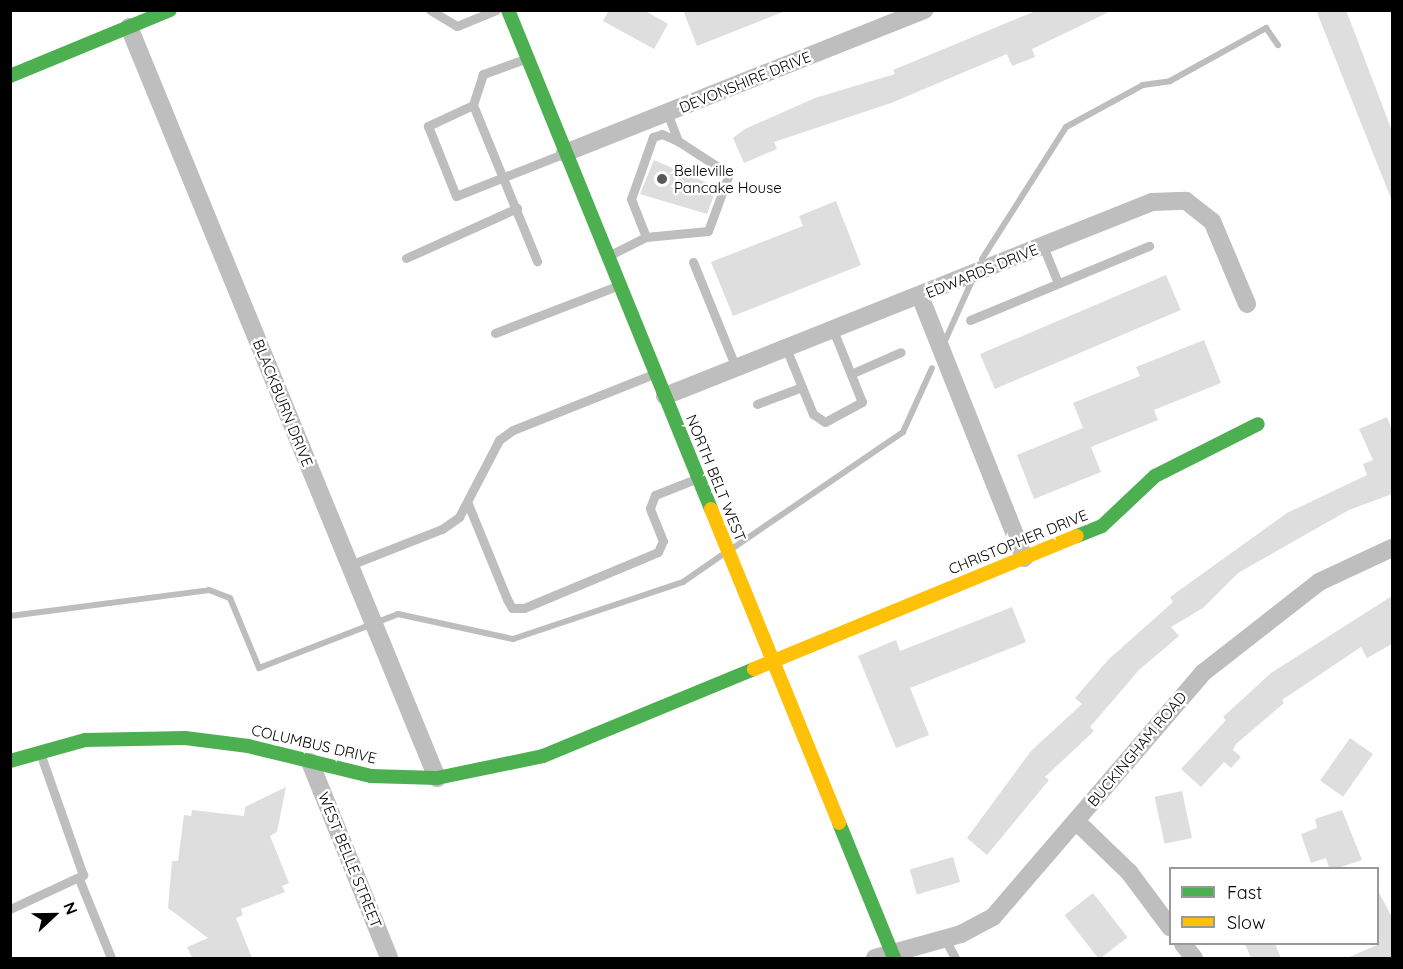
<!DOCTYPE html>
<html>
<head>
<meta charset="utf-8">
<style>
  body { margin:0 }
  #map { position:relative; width:1403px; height:969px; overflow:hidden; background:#fff; font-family:Quicksand,sans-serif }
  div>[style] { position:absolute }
  .stream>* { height:6px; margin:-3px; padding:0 3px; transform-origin:3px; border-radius:3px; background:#bdbdbd }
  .building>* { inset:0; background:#dedede; transform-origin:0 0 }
  .lane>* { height:9px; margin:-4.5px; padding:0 4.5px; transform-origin:4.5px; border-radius:4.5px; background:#bebebe }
  .street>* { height:18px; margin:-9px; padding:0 9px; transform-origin:9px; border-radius:9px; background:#bebebe }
  .fast>* { height:14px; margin:-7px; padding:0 7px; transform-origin:7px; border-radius:7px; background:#4caf50 }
  .slow>* { height:14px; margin:-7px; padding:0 7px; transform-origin:7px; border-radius:7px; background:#ffc107 }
  .dots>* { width:16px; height:16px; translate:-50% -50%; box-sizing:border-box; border:3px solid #fff; border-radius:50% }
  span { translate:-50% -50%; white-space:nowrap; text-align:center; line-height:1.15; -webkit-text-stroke:5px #fff; paint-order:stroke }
  .street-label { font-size:15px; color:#000 }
  .poi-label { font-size:15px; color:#000 }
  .left { translate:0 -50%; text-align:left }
  .frame { position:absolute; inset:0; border:12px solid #000; pointer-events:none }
  .legend { position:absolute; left:1169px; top:867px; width:210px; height:78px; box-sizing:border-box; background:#fff; border:2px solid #999; margin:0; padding:8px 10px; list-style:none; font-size:18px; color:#000 }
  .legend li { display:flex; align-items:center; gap:12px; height:30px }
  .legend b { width:30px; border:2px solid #999 }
  .north { position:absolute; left:24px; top:885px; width:60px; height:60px; -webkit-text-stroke:4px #fff; paint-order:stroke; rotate:68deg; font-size:16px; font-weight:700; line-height:24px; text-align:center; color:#000 }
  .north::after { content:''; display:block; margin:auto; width:21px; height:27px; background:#000; clip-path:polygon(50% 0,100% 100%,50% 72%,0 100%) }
</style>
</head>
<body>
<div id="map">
  <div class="stream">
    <div style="left:982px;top:259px;width:156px;rotate:-57.5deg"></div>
    <div style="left:1066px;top:127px;width:88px;rotate:-28.6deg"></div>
    <div style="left:1143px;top:85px;width:27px;rotate:-8deg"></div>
    <div style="left:1170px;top:81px;width:110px;rotate:-28.9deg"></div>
    <div style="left:1266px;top:28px;width:21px;rotate:55deg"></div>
    <div style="left:944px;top:343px;width:66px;rotate:-65.8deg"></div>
    <div style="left:733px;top:548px;width:206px;rotate:-34.3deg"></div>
    <div style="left:903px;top:432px;width:70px;rotate:-65.6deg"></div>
    <div style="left:10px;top:616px;width:201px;rotate:-7.4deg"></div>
    <div style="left:209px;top:590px;width:22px;rotate:21deg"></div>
    <div style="left:230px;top:598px;width:76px;rotate:67.5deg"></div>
    <div style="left:259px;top:668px;width:149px;rotate:-21.2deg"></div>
    <div style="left:398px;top:614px;width:118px;rotate:12.3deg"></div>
    <div style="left:513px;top:639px;width:179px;rotate:-18.5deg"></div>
    <div style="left:683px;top:582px;width:47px;rotate:-34.7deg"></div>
  </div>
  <div class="building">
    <div style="clip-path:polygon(609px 10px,644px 10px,668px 24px,654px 49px,603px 21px)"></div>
    <div style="clip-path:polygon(683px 10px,782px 10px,783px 12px,697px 46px)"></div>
    <div style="clip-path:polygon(1038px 10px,1113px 10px,1032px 49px,1035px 57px,1012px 66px,1007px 54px,891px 103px,774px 142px,777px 149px,744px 163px,733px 138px,745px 129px,815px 98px,895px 74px,893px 70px)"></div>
    <div style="clip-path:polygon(1316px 10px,1346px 10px,1392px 131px,1392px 201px)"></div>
    <div style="clip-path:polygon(654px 160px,717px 187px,707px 214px,640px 194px)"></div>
    <div style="clip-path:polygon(836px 201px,861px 265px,733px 316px,711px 262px,803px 226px,799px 216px)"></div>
    <div style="left:1166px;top:275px;width:38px;height:202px;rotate:67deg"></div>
    <div style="clip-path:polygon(1204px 340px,1221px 383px,1154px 410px,1158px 420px,1091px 447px,1101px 472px,1034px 499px,1017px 455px,1083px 428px,1073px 403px,1140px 376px,1136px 367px)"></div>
    <div style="clip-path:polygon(1387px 417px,1392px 430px,1392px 494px,1349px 510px,1238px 573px,1203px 608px,1171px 627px,1179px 636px,1139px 670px,1090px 727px,1094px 731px,1045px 777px,1049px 780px,987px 855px,967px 838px,1031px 751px,1082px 704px,1075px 698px,1109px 659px,1173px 602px,1170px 597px,1287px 513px,1367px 475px,1363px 464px,1373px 460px,1359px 429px)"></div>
    <div style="clip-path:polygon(1392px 596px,1392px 644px,1367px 658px,1361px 647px,1282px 700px,1284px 703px,1236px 744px,1233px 750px,1241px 757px,1231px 768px,1224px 762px,1201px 787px,1181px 769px,1226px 720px,1223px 717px,1271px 673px)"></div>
    <div style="clip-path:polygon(1012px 607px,1026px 642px,910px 688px,929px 735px,896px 748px,858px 656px,896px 640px,900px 651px)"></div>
    <div style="left:1350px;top:738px;width:28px;height:52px;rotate:35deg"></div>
    <div style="clip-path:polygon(286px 787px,277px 832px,270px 836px,289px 883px,282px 886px,285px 892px,241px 909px,243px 915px,236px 918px,252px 958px,192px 958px,187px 947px,208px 938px,168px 908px,172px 861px,178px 861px,184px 815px,191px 816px,192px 810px,244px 816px,245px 807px)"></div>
    <div style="left:1182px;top:791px;width:48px;height:28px;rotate:78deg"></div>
    <div style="clip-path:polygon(1342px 810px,1362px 860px,1338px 868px,1329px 868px,1326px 858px,1311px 863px,1301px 834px,1317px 828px,1315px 819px)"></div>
    <div style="left:953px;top:857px;width:26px;height:45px;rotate:74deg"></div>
    <div style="clip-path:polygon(1377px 889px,1392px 917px,1392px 958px,1347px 958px,1377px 945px)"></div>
    <div style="left:1093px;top:893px;width:56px;height:36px;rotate:52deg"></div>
    <div style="clip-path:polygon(1245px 944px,1275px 944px,1281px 958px,1251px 958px)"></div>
  </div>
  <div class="lane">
    <div style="left:430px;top:10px;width:31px;rotate:31deg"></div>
    <div style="left:457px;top:26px;width:42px;rotate:-22.3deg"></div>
    <div style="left:525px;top:59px;width:45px;rotate:160.3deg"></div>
    <div style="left:483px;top:74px;width:33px;rotate:108deg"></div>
    <div style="left:473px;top:105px;width:169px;rotate:67.7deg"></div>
    <div style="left:473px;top:105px;width:50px;rotate:155deg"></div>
    <div style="left:428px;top:126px;width:75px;rotate:68.2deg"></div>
    <div style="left:456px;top:196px;width:117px;rotate:-21.5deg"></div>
    <div style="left:646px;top:237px;width:41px;rotate:-111.5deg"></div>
    <div style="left:631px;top:199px;width:66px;rotate:-70.5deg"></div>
    <div style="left:653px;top:137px;width:9px;rotate:-18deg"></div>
    <div style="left:662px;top:134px;width:17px;rotate:24deg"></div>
    <div style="left:1043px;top:246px;width:40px;rotate:68deg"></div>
    <div style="left:610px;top:255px;width:40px;rotate:-26.6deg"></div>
    <div style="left:646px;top:237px;width:62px;rotate:-5.5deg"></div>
    <div style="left:708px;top:231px;width:61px;rotate:-69.8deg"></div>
    <div style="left:729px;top:174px;width:61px;rotate:-147.1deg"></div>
    <div style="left:678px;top:141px;width:31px;rotate:-111deg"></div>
    <div style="left:406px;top:258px;width:122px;rotate:-24.2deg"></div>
    <div style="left:693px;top:262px;width:114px;rotate:67.9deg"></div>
    <div style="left:970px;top:320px;width:194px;rotate:-22.5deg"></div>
    <div style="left:495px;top:333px;width:131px;rotate:-21.1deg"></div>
    <div style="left:786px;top:348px;width:71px;rotate:67.8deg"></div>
    <div style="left:813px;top:414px;width:14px;rotate:34deg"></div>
    <div style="left:825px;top:422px;width:42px;rotate:-28.4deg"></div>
    <div style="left:862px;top:402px;width:78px;rotate:-111.9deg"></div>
    <div style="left:853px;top:373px;width:52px;rotate:-23.6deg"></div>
    <div style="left:757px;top:404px;width:48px;rotate:-20.7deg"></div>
    <div style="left:468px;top:504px;width:103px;rotate:67.7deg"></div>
    <div style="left:507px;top:599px;width:10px;rotate:61deg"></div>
    <div style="left:512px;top:608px;width:12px"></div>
    <div style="left:524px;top:608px;width:145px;rotate:-22.7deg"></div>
    <div style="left:658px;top:552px;width:12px;rotate:-66deg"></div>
    <div style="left:663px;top:541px;width:35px;rotate:-112deg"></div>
    <div style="left:650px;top:508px;width:14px;rotate:-69deg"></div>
    <div style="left:655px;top:495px;width:46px;rotate:-21.6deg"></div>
    <div style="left:350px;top:565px;width:99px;rotate:-21.4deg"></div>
    <div style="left:442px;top:529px;width:21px;rotate:-35deg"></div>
    <div style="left:459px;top:517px;width:87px;rotate:-62.5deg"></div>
    <div style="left:499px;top:440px;width:17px;rotate:-36deg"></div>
    <div style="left:513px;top:430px;width:152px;rotate:-21.7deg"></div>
    <div style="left:79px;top:879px;width:85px;rotate:67.9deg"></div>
    <div style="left:10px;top:909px;width:81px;rotate:-25deg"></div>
    <div style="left:83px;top:875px;width:129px;rotate:-109.4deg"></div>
    <div style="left:945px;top:939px;width:21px;rotate:62deg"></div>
  </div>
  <div class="street">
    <div style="left:129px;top:27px;width:812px;rotate:67.7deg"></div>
    <div style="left:565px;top:153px;width:387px;rotate:-21.7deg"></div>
    <div style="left:920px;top:296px;width:282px;rotate:68.3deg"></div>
    <div style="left:665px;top:396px;width:524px;rotate:-21.72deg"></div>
    <div style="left:1152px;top:202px;width:34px;rotate:-2deg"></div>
    <div style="left:1186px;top:201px;width:33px;rotate:38deg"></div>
    <div style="left:1212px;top:221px;width:90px;rotate:67.1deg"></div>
    <div style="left:310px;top:762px;width:211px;rotate:68deg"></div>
    <div style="left:1077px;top:822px;width:72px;rotate:43.9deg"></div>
    <div style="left:1129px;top:872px;width:69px;rotate:53.3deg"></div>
    <div style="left:1183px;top:944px;width:18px;rotate:52deg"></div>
    <div style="left:875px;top:958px;width:89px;rotate:-15.6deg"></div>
    <div style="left:961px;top:934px;width:36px;rotate:-28deg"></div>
    <div style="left:993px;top:917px;width:323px;rotate:-49.3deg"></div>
    <div style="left:1204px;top:672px;width:146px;rotate:-38deg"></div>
    <div style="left:1319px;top:582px;width:81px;rotate:-25deg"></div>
  </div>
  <div class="fast">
    <div style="left:508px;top:10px;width:539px;rotate:67.86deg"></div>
    <div style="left:10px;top:76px;width:173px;rotate:-22.4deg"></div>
    <div style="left:1077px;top:536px;width:27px;rotate:-22deg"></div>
    <div style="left:1102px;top:526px;width:73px;rotate:-43.3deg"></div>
    <div style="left:1155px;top:476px;width:115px;rotate:-26.8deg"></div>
    <div style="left:10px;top:761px;width:78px;rotate:-15.6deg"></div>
    <div style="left:85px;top:740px;width:100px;rotate:-1.1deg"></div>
    <div style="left:185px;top:738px;width:64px;rotate:7.2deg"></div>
    <div style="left:248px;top:746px;width:127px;rotate:13.7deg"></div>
    <div style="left:371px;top:776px;width:66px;rotate:1.7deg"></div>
    <div style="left:437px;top:778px;width:108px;rotate:-11.7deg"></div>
    <div style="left:543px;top:756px;width:228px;rotate:-22.4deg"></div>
    <div style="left:839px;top:823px;width:146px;rotate:67.8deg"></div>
  </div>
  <div class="slow">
    <div style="left:711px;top:509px;width:339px;rotate:67.8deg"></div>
    <div style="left:754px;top:669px;width:349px;rotate:-22.4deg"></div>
  </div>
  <div class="dots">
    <div style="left:662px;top:179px;background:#595959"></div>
  </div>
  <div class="street-label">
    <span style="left:745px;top:82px;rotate:-22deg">DEVONSHIRE DRIVE</span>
    <span style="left:982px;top:271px;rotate:-22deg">EDWARDS DRIVE</span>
    <span style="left:283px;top:403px;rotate:68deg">BLACKBURN DRIVE</span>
    <span style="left:716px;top:478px;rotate:68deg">NORTH BELT WEST</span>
    <span style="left:1018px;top:542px;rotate:-22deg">CHRISTOPHER DRIVE</span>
    <span style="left:314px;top:744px;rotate:13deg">COLUMBUS DRIVE</span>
    <span style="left:1137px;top:749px;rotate:-50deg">BUCKINGHAM ROAD</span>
    <span style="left:350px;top:860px;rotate:68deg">WEST BELLE STREET</span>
  </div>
  <div class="poi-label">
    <span class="left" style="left:674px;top:179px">Belleville<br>Pancake House</span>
  </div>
  <div class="frame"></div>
  <ul class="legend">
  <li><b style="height:8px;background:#4caf50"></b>Fast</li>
  <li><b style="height:8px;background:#ffc107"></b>Slow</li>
  </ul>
  <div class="north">N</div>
</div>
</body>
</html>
